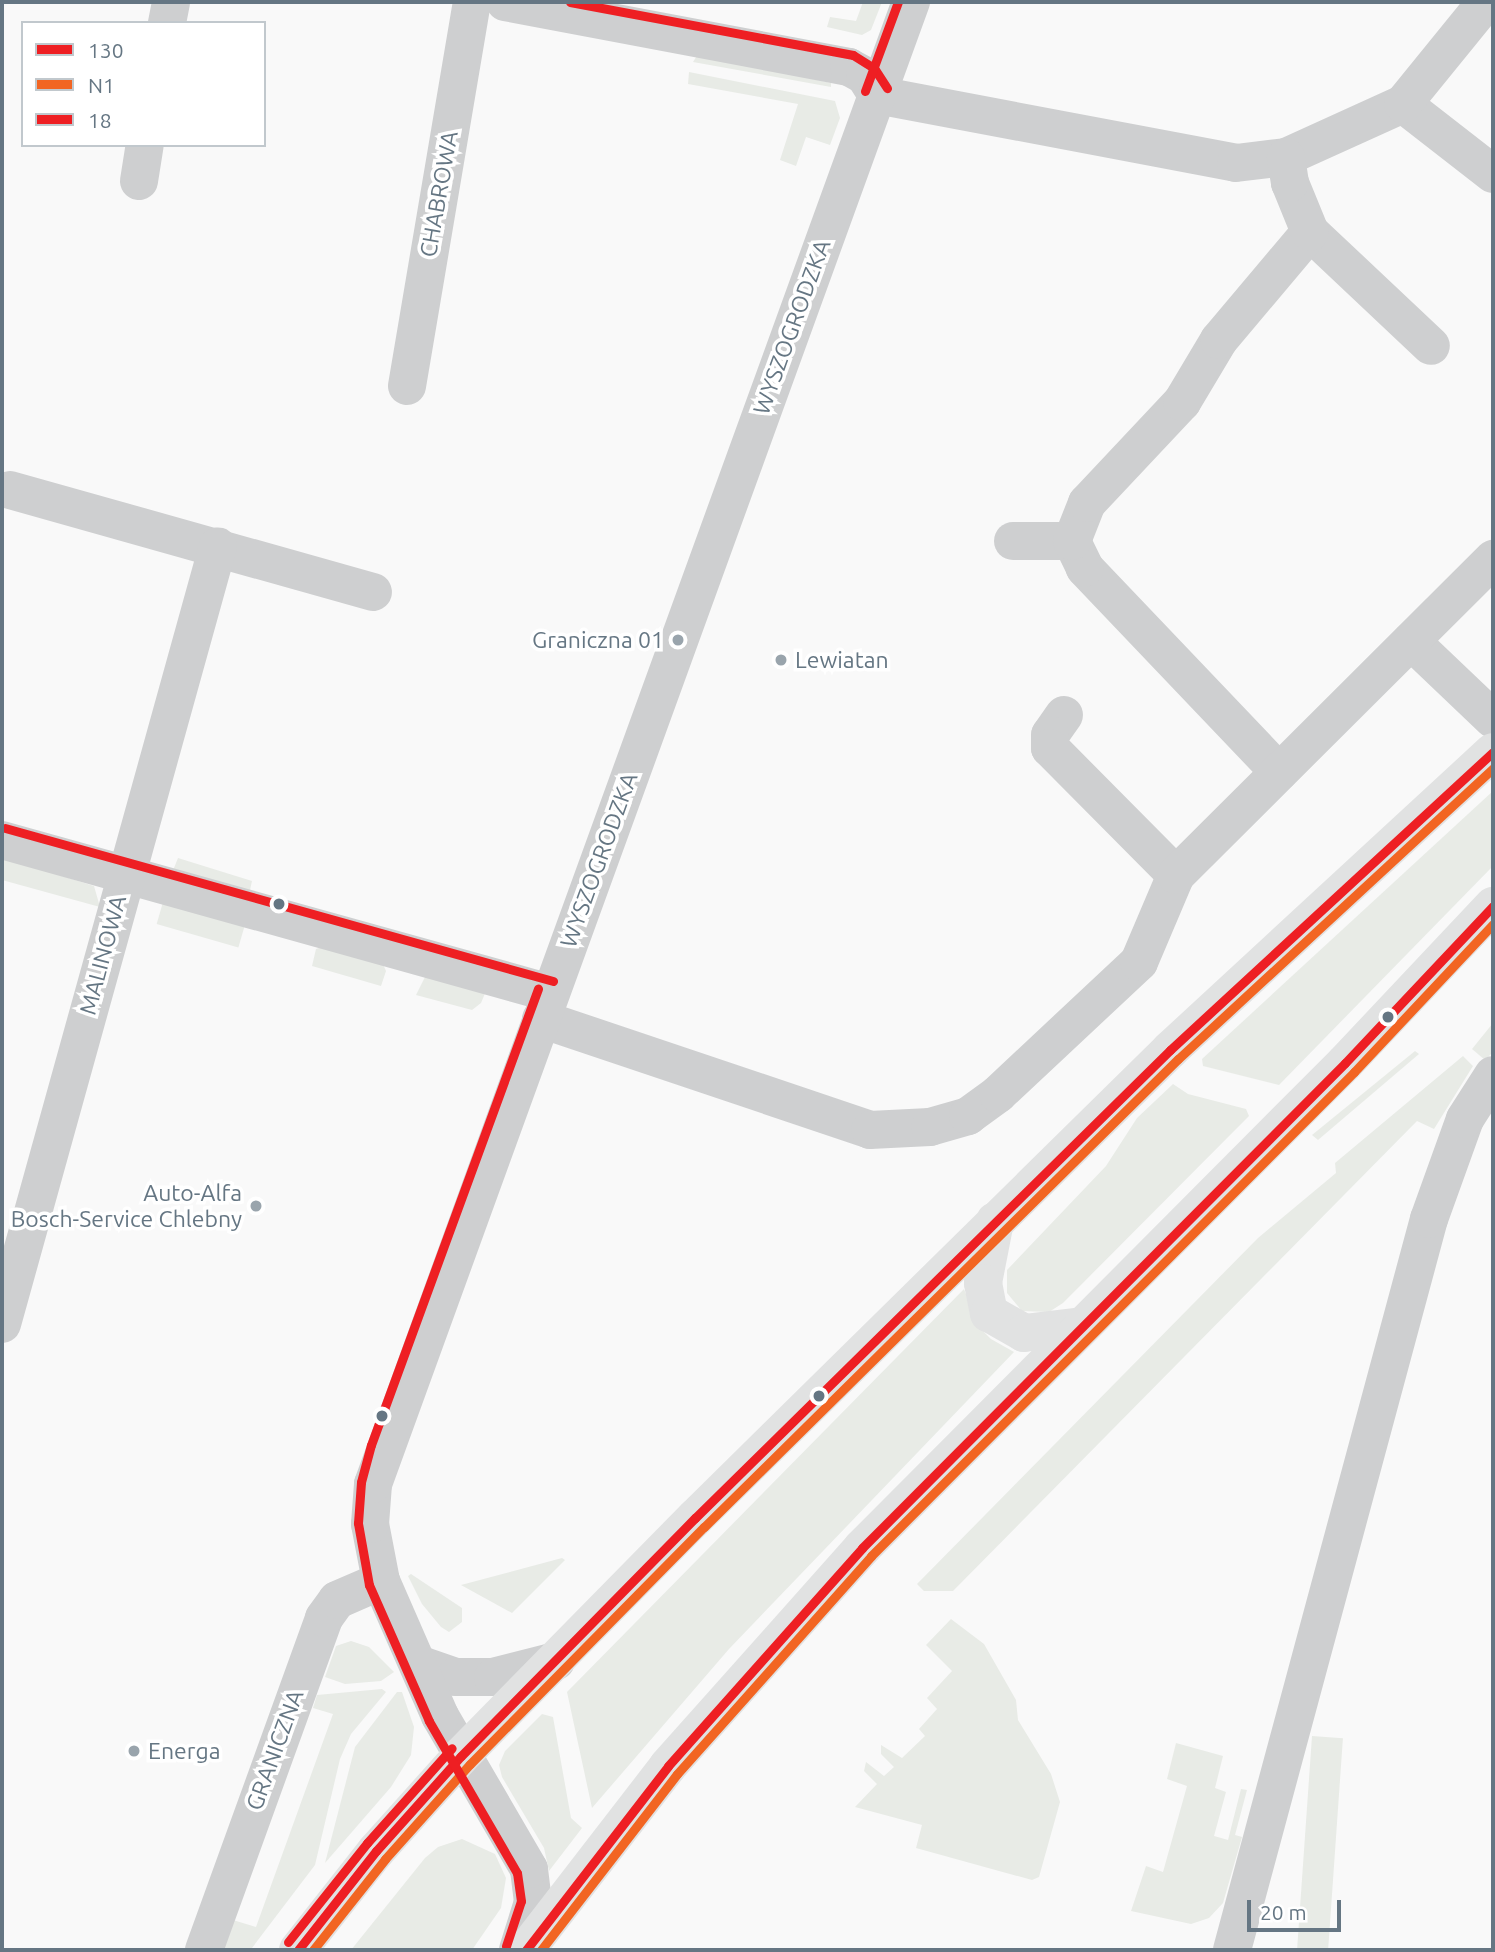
<!DOCTYPE html>
<html>
<head>
<meta charset="utf-8">
<style>
  body { margin:0 }
  #map { position:relative; width:1495px; height:1952px; overflow:hidden; background:#f9f9f9; font-family:Ubuntu,sans-serif }
  div>[style] { position:absolute }
  .green>* { inset:0; background:#e8ebe6; transform-origin:0 0 }
  .minor>* { height:38px; margin:-19px; padding:0 19px; transform-origin:19px; border-radius:19px; background:#cecfd0 }
  .major>* { height:38px; margin:-19px; padding:0 19px; transform-origin:19px; border-radius:19px; background:#e1e2e2 }
  .bus-1>* { height:9px; margin:-4.5px; padding:0 4.5px; transform-origin:4.5px; border-radius:4.5px; background:#ee1f23 }
  .bus-2>* { height:9px; margin:-4.5px; padding:0 4.5px; transform-origin:4.5px; border-radius:4.5px; background:#f26522 }
  .bus-3>* { height:9px; margin:-4.5px; padding:0 4.5px; transform-origin:4.5px; border-radius:4.5px; background:#ee1f23 }
  .dots>* { width:19px; height:19px; translate:-50% -50%; box-sizing:border-box; border:4px solid #fff; border-radius:50% }
  span { translate:-50% -50%; white-space:nowrap; text-align:center; line-height:1.15; -webkit-text-stroke:7px #fff; paint-order:stroke }
  .street-label { font-size:23px; color:#657683 }
  .poi-label { font-size:23px; color:#657683 }
  .right { translate:-100% -50%; text-align:right }
  .left { translate:0 -50%; text-align:left }
  .frame { position:absolute; inset:0; border:4px solid #657683; pointer-events:none }
  .legend { position:absolute; left:21px; top:21px; width:245px; height:126px; box-sizing:border-box; background:#fff; border:2px solid #c1c8cd; margin:0; padding:9px 12px; list-style:none; font-size:21px; color:#657683 }
  .legend li { display:flex; align-items:center; gap:14px; height:35px }
  .legend b { width:35px; border:2px solid #c1c8cd }
  .scale { position:absolute; left:1247px; top:1900px; width:94px; height:32px; box-sizing:border-box; border:4px solid #657683; border-top:0; padding-left:9px; font-size:21px; line-height:24px; white-space:nowrap; color:#657683; -webkit-text-stroke:5px #fff; paint-order:stroke }
</style>
</head>
<body>
<div id="map">
  <div class="green">
    <div style="clip-path:polygon(863px 2px,882px 2px,871px 30px,862px 35px,827px 27px,830px 17px,856px 21px)"></div>
    <div style="clip-path:polygon(698px 54px,831px 83px,831px 87px,693px 62px)"></div>
    <div style="clip-path:polygon(689px 72px,835px 101px,840px 118px,830px 145px,806px 137px,796px 166px,780px 160px,798px 104px,688px 84px)"></div>
    <div style="clip-path:polygon(1493px 791px,1493px 866px,1279px 1085px,1203px 1066px,1202px 1059px)"></div>
    <div style="clip-path:polygon(2px 857px,94px 886px,100px 907px,2px 880px)"></div>
    <div style="clip-path:polygon(178px 858px,252px 881px,250px 890px,172px 873px)"></div>
    <div style="left:163px;top:902px;width:85px;height:23px;rotate:16deg"></div>
    <div style="clip-path:polygon(324px 946px,382px 962px,386px 971px,381px 986px,312px 966px,316px 949px)"></div>
    <div style="clip-path:polygon(425px 977px,486px 991px,481px 1003px,472px 1010px,416px 995px)"></div>
    <div style="clip-path:polygon(1493px 1023px,1493px 1052px,1485px 1060px,1472px 1049px)"></div>
    <div style="clip-path:polygon(1415px 1051px,1419px 1054px,1318px 1140px,1312px 1135px)"></div>
    <div style="clip-path:polygon(1463px 1056px,1473px 1066px,1434px 1129px,1417px 1121px,953px 1591px,924px 1591px,917px 1584px,1258px 1238px,1336px 1173px,1335px 1163px)"></div>
    <div style="clip-path:polygon(1173px 1084px,1188px 1094px,1246px 1109px,1249px 1116px,1063px 1303px,1049px 1312px,1022px 1311px,1007px 1293px,1007px 1270px,1106px 1166px,1137px 1118px)"></div>
    <div style="clip-path:polygon(964px 1289px,978px 1326px,991px 1339px,1014px 1352px,729px 1649px,592px 1808px,567px 1692px)"></div>
    <div style="clip-path:polygon(562px 1558px,565px 1560px,512px 1613px,461px 1585px)"></div>
    <div style="clip-path:polygon(411px 1574px,462px 1608px,462px 1622px,449px 1632px,441px 1627px,422px 1604px,408px 1576px)"></div>
    <div style="clip-path:polygon(951px 1619px,984px 1644px,1016px 1700px,1018px 1720px,1051px 1774px,1060px 1802px,1039px 1877px,1032px 1880px,916px 1848px,922px 1825px,855px 1807px,877px 1784px,864px 1771px,866px 1762px,884px 1776px,894px 1767px,881px 1754px,881px 1745px,902px 1758px,925px 1736px,919px 1729px,937px 1709px,927px 1698px,952px 1671px,926px 1645px)"></div>
    <div style="clip-path:polygon(351px 1641px,369px 1647px,394px 1672px,381px 1681px,345px 1684px,325px 1677px,336px 1646px)"></div>
    <div style="clip-path:polygon(382px 1689px,386px 1692px,351px 1734px,340px 1759px,315px 1865px,252px 1948px,221px 1950px,233px 1920px,256px 1927px,333px 1714px,313px 1708px,317px 1695px)"></div>
    <div style="clip-path:polygon(397px 1692px,402px 1692px,414px 1727px,411px 1755px,391px 1787px,325px 1863px,355px 1747px)"></div>
    <div style="clip-path:polygon(542px 1714px,553px 1717px,571px 1818px,582px 1828px,549px 1871px,544px 1848px,502px 1777px,499px 1765px,505px 1751px)"></div>
    <div style="left:1312px;top:1736px;width:31px;height:222px;rotate:4deg"></div>
    <div style="clip-path:polygon(1176px 1743px,1223px 1756px,1215px 1788px,1226px 1792px,1214px 1836px,1228px 1840px,1241px 1789px,1247px 1790px,1235px 1835px,1242px 1837px,1223px 1903px,1209px 1918px,1191px 1924px,1131px 1911px,1146px 1866px,1163px 1872px,1187px 1786px,1167px 1779px)"></div>
    <div style="clip-path:polygon(462px 1839px,495px 1854px,506px 1878px,501px 1908px,472px 1950px,351px 1950px,425px 1858px,438px 1847px)"></div>
  </div>
  <div class="minor">
    <div style="left:505px;top:2px;width:350px;rotate:10.7deg"></div>
    <div style="left:849px;top:67px;width:18px;rotate:29deg"></div>
    <div style="left:865px;top:76px;width:22px;rotate:58deg"></div>
    <div style="left:167px;top:23px;width:21px;rotate:-79deg"></div>
    <div style="left:877px;top:95px;width:365px;rotate:10.7deg"></div>
    <div style="left:1236px;top:163px;width:50px;rotate:-6.8deg"></div>
    <div style="left:1286px;top:157px;width:128px;rotate:-24.4deg"></div>
    <div style="left:1403px;top:104px;width:114px;rotate:37.9deg"></div>
    <div style="left:1403px;top:104px;width:132px;rotate:-50.9deg"></div>
    <div style="left:139px;top:181px;width:36px;rotate:-81deg"></div>
    <div style="left:1310px;top:232px;width:166px;rotate:43.3deg"></div>
    <div style="left:407px;top:386px;width:389px;rotate:-80.4deg"></div>
    <div style="left:10px;top:490px;width:377px;rotate:15.7deg"></div>
    <div style="left:1013px;top:541px;width:59px"></div>
    <div style="left:1411px;top:641px;width:113px;rotate:43.6deg"></div>
    <div style="left:1064px;top:715px;width:24px;rotate:125deg"></div>
    <div style="left:1050px;top:735px;width:13px;rotate:90deg"></div>
    <div style="left:1050px;top:748px;width:179px;rotate:45.2deg"></div>
    <div style="left:1279px;top:772px;width:282px;rotate:-133.6deg"></div>
    <div style="left:1085px;top:568px;width:30px;rotate:-116deg"></div>
    <div style="left:1072px;top:541px;width:41px;rotate:-68.5deg"></div>
    <div style="left:1087px;top:503px;width:139px;rotate:-46.8deg"></div>
    <div style="left:1182px;top:402px;width:72px;rotate:-59.2deg"></div>
    <div style="left:1219px;top:340px;width:141px;rotate:-49.9deg"></div>
    <div style="left:1310px;top:232px;width:53px;rotate:-112.2deg"></div>
    <div style="left:1290px;top:183px;width:26px;rotate:-99deg"></div>
    <div style="left:2px;top:840px;width:569px;rotate:15.6deg"></div>
    <div style="left:541px;top:1019px;width:347px;rotate:18.6deg"></div>
    <div style="left:870px;top:1130px;width:60px;rotate:-2.9deg"></div>
    <div style="left:930px;top:1127px;width:40px;rotate:-16deg"></div>
    <div style="left:968px;top:1116px;width:37px;rotate:-36deg"></div>
    <div style="left:998px;top:1094px;width:193px;rotate:-43.1deg"></div>
    <div style="left:1139px;top:962px;width:95px;rotate:-67deg"></div>
    <div style="left:1176px;top:875px;width:448px;rotate:-44.9deg"></div>
    <div style="left:2px;top:1324px;width:807px;rotate:-74.48deg"></div>
    <div style="left:418px;top:1664px;width:39px;rotate:19deg"></div>
    <div style="left:455px;top:1677px;width:38px"></div>
    <div style="left:493px;top:1677px;width:65px;rotate:-14.3deg"></div>
    <div style="left:204px;top:1950px;width:353px;rotate:-70.1deg"></div>
    <div style="left:324px;top:1618px;width:22px;rotate:-54deg"></div>
    <div style="left:337px;top:1600px;width:48px;rotate:-23.4deg"></div>
    <div style="left:518px;top:1950px;width:50px;rotate:-72.6deg"></div>
    <div style="left:533px;top:1902px;width:33px;rotate:-97deg"></div>
    <div style="left:529px;top:1869px;width:177px;rotate:-120.2deg"></div>
    <div style="left:440px;top:1716px;width:147px;rotate:-113.6deg"></div>
    <div style="left:381px;top:1581px;width:58px;rotate:-100.9deg"></div>
    <div style="left:370px;top:1524px;width:40px;rotate:-85.7deg"></div>
    <div style="left:373px;top:1484px;width:1577px;rotate:-70.05deg"></div>
    <div style="left:1232px;top:1950px;width:757px;rotate:-74.92deg"></div>
    <div style="left:1429px;top:1219px;width:106px;rotate:-70.2deg"></div>
    <div style="left:1465px;top:1119px;width:52px;rotate:-57.5deg"></div>
  </div>
  <div class="major">
    <div style="left:995px;top:1221px;width:63px;rotate:101deg"></div>
    <div style="left:983px;top:1283px;width:31px;rotate:79deg"></div>
    <div style="left:989px;top:1313px;width:40px;rotate:29.7deg"></div>
    <div style="left:1024px;top:1333px;width:59px;rotate:-6.8deg"></div>
    <div style="left:298px;top:1950px;width:126px;rotate:-51.8deg"></div>
    <div style="left:376px;top:1851px;width:127px;rotate:-48.2deg"></div>
    <div style="left:461px;top:1756px;width:334px;rotate:-45.5deg"></div>
    <div style="left:695px;top:1518px;width:667px;rotate:-44.57deg"></div>
    <div style="left:1170px;top:1050px;width:439px;rotate:-42.7deg"></div>
    <div style="left:526px;top:1950px;width:232px;rotate:-52.3deg"></div>
    <div style="left:668px;top:1766px;width:292px;rotate:-48.3deg"></div>
    <div style="left:862px;top:1548px;width:684px;rotate:-45.12deg"></div>
    <div style="left:1345px;top:1063px;width:216px;rotate:-46.7deg"></div>
  </div>
  <div class="bus-1">
    <div style="left:298px;top:1950px;width:126px;rotate:-51.8deg"></div>
    <div style="left:376px;top:1851px;width:127px;rotate:-48.2deg"></div>
    <div style="left:461px;top:1756px;width:334px;rotate:-45.5deg"></div>
    <div style="left:695px;top:1518px;width:667px;rotate:-44.57deg"></div>
    <div style="left:1170px;top:1050px;width:439px;rotate:-42.7deg"></div>
    <div style="left:526px;top:1950px;width:232px;rotate:-52.3deg"></div>
    <div style="left:668px;top:1766px;width:292px;rotate:-48.3deg"></div>
    <div style="left:862px;top:1548px;width:684px;rotate:-45.12deg"></div>
    <div style="left:1345px;top:1063px;width:216px;rotate:-46.7deg"></div>
  </div>
  <div class="bus-2">
    <div style="left:313px;top:1950px;width:116px;rotate:-51.6deg"></div>
    <div style="left:385px;top:1859px;width:127px;rotate:-48.2deg"></div>
    <div style="left:470px;top:1764px;width:333px;rotate:-45.4deg"></div>
    <div style="left:704px;top:1527px;width:666px;rotate:-44.64deg"></div>
    <div style="left:1178px;top:1059px;width:429px;rotate:-42.7deg"></div>
    <div style="left:541px;top:1950px;width:222px;rotate:-52.3deg"></div>
    <div style="left:677px;top:1774px;width:292px;rotate:-48.3deg"></div>
    <div style="left:871px;top:1556px;width:684px;rotate:-45.06deg"></div>
    <div style="left:1354px;top:1072px;width:203px;rotate:-46.8deg"></div>
  </div>
  <div class="bus-3">
    <div style="left:570px;top:2px;width:288px;rotate:10.6deg"></div>
    <div style="left:853px;top:55px;width:25px;rotate:32deg"></div>
    <div style="left:874px;top:68px;width:24px;rotate:57deg"></div>
    <div style="left:865px;top:91px;width:95px;rotate:-69.7deg"></div>
    <div style="left:5px;top:828px;width:569px;rotate:15.6deg"></div>
    <div style="left:288px;top:1942px;width:127px;rotate:-51.4deg"></div>
    <div style="left:367px;top:1843px;width:127px;rotate:-48.2deg"></div>
    <div style="left:506px;top:1946px;width:47px;rotate:-71.6deg"></div>
    <div style="left:521px;top:1901px;width:28px;rotate:-98deg"></div>
    <div style="left:517px;top:1873px;width:176px;rotate:-120.1deg"></div>
    <div style="left:429px;top:1721px;width:149px;rotate:-113.8deg"></div>
    <div style="left:369px;top:1585px;width:63px;rotate:-100.1deg"></div>
    <div style="left:358px;top:1523px;width:41px;rotate:-85.8deg"></div>
    <div style="left:361px;top:1482px;width:38px;rotate:-75deg"></div>
    <div style="left:371px;top:1445px;width:486px;rotate:-69.9deg"></div>
  </div>
  <div class="dots">
    <div style="left:678px;top:640px;background:#99a4ac"></div>
    <div style="left:781px;top:660px;background:#99a4ac"></div>
    <div style="left:279px;top:904px;background:#657683"></div>
    <div style="left:1388px;top:1017px;background:#657683"></div>
    <div style="left:256px;top:1206px;background:#99a4ac"></div>
    <div style="left:819px;top:1396px;background:#657683"></div>
    <div style="left:382px;top:1416px;background:#657683"></div>
    <div style="left:134px;top:1751px;background:#99a4ac"></div>
  </div>
  <div class="street-label">
    <span style="left:439px;top:194px;rotate:-80deg">CHABROWA</span>
    <span style="left:792px;top:327px;rotate:-70deg">WYSZOGRODZKA</span>
    <span style="left:599px;top:860px;rotate:-70deg">WYSZOGRODZKA</span>
    <span style="left:103px;top:955px;rotate:-75deg">MALINOWA</span>
    <span style="left:275px;top:1750px;rotate:-70deg">GRANICZNA</span>
  </div>
  <div class="poi-label">
    <span class="right" style="left:664px;top:640px">Graniczna 01</span>
    <span class="left" style="left:795px;top:660px">Lewiatan</span>
    <span class="right" style="left:242px;top:1206px">Auto-Alfa<br>Bosch-Service Chlebny</span>
    <span class="left" style="left:148px;top:1751px">Energa</span>
  </div>
  <div class="frame"></div>
  <ul class="legend">
  <li><b style="height:9px;background:#ee1f23"></b>130</li>
  <li><b style="height:9px;background:#f26522"></b>N1</li>
  <li><b style="height:9px;background:#ee1f23"></b>18</li>
  </ul>
  <div class="scale">20 m</div>
</div>
</body>
</html>
